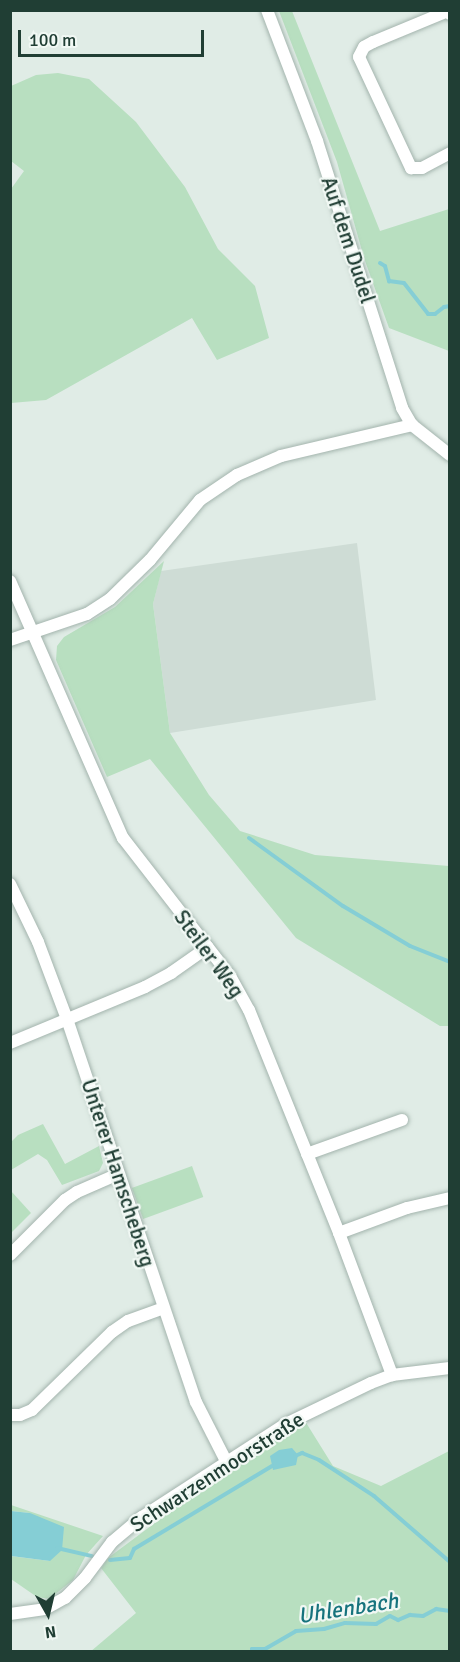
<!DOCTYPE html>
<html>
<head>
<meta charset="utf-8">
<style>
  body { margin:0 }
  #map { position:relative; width:460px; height:1662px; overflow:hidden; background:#e0ece6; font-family:Signika,sans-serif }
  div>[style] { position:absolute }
  .built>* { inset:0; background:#cedcd5 }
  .green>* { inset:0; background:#b8dfc0; transform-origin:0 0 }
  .water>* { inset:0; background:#85ced5 }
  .stream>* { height:4px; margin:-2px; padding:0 2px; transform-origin:2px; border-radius:2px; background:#85ced5 }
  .roads { filter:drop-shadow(0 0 2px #a3b4ad) drop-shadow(0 0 2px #a3b4ad) }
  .street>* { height:12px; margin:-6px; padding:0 6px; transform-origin:6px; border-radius:6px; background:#fff }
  span { translate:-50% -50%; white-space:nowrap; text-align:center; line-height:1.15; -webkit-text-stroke:4.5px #f1f8f4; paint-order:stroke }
  .street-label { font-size:21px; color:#203e34 }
  .water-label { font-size:22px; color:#16737d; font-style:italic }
  .frame { position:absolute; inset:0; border:12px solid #203e34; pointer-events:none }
  .north { position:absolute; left:18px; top:1584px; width:60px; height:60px; -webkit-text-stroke:4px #f1f8f4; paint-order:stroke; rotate:172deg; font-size:16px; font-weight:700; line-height:24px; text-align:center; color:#203e34 }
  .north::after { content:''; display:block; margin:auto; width:21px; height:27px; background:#203e34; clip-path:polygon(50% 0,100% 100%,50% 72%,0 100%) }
  .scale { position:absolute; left:18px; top:30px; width:186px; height:27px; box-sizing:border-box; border:3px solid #203e34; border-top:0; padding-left:8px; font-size:18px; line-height:21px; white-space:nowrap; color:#203e34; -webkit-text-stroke:4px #f1f8f4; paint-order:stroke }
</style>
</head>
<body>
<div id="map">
  <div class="built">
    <div style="clip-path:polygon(357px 543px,376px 700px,170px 733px,153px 604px,161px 571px)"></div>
  </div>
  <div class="green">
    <div style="clip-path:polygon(279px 11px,292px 11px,380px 231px,449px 209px,449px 351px,389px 328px,364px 258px,337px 162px)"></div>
    <div style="clip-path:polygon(58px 73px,89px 79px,136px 122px,185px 187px,218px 249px,255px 286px,269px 338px,217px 360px,192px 318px,46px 400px,11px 403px,11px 189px,24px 171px,11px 161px,11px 86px,36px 75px)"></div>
    <div style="clip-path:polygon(164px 561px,153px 604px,170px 733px,209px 795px,240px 831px,315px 855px,449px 866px,449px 1026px,440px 1026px,296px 938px,150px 759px,107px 777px,56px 660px,57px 646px,64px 637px,115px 607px)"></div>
    <div style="clip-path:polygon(43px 1124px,65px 1164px,99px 1146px,103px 1163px,99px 1171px,62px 1185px,47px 1160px,38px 1154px,11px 1170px,11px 1142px,18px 1135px)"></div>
    <div style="left:192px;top:1166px;width:33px;height:64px;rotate:70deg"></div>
    <div style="clip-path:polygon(11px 1191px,31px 1213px,11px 1233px)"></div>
    <div style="clip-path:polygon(305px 1421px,333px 1466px,381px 1486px,449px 1451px,449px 1651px,90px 1652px,136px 1613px,101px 1568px,108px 1558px,250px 1452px)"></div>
    <div style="clip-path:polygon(11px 1505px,103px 1536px,86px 1555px,73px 1580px,49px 1599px,37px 1597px,11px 1579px,10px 1556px,50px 1561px,30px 1513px,11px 1511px)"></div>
  </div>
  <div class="water">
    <div style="clip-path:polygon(292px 1448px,298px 1455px,296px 1465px,273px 1470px,270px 1456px,279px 1450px)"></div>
    <div style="clip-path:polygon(11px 1511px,30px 1513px,64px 1527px,62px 1550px,50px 1561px,11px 1556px)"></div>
  </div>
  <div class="stream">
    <div style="left:380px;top:263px;width:6px;rotate:31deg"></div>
    <div style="left:385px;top:266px;width:16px;rotate:75deg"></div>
    <div style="left:389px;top:281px;width:15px;rotate:8deg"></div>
    <div style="left:404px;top:283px;width:39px;rotate:52deg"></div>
    <div style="left:428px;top:314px;width:7px"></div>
    <div style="left:435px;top:314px;width:11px;rotate:-38deg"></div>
    <div style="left:444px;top:307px;width:6px;rotate:-9deg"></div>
    <div style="left:249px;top:838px;width:116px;rotate:35.9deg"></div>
    <div style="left:343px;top:906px;width:78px;rotate:30.8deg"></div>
    <div style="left:410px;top:946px;width:43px;rotate:21.8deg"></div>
    <div style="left:295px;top:1456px;width:8px;rotate:-23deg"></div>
    <div style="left:302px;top:1453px;width:18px;rotate:22deg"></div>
    <div style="left:319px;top:1460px;width:66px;rotate:33.2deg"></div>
    <div style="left:374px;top:1496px;width:101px;rotate:41deg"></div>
    <div style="left:57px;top:1548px;width:36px;rotate:13deg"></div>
    <div style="left:110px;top:1560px;width:20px;rotate:-6deg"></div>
    <div style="left:130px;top:1558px;width:10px;rotate:-66deg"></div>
    <div style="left:134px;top:1549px;width:161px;rotate:-31deg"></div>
    <div style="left:252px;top:1652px;width:3px;rotate:-90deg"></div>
    <div style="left:252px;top:1649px;width:13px"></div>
    <div style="left:265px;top:1649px;width:36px;rotate:-30deg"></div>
    <div style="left:296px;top:1631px;width:28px;rotate:-4deg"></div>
    <div style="left:324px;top:1629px;width:22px;rotate:-16deg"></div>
    <div style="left:345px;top:1623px;width:31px;rotate:2deg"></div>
    <div style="left:376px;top:1624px;width:16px;rotate:-30deg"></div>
    <div style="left:390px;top:1616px;width:9px;rotate:27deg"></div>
    <div style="left:398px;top:1620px;width:13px;rotate:-23deg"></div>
    <div style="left:410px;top:1615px;width:13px;rotate:4deg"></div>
    <div style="left:423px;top:1616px;width:15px;rotate:-28deg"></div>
    <div style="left:436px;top:1609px;width:14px;rotate:8deg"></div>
  </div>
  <div class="roads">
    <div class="street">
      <div style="left:267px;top:10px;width:140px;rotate:69.1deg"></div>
      <div style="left:317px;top:141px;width:280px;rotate:72.3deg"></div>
      <div style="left:402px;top:408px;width:20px;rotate:60deg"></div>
      <div style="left:412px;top:425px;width:48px;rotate:38.3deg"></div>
      <div style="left:450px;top:14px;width:4px;rotate:-124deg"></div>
      <div style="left:448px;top:11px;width:81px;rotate:157.5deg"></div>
      <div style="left:373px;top:42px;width:10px;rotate:151deg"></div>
      <div style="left:364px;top:47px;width:11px;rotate:117deg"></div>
      <div style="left:359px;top:57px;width:123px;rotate:64.9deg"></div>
      <div style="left:411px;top:168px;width:11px"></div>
      <div style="left:422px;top:168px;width:32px;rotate:-28deg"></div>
      <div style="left:10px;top:581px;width:281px;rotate:66.3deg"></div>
      <div style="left:123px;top:838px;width:175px;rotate:52.2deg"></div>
      <div style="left:230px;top:976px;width:39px;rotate:61deg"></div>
      <div style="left:249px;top:1010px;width:240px;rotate:68deg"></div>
      <div style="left:339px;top:1233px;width:152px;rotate:69.5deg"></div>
      <div style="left:10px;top:640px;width:81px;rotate:-18.7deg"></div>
      <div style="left:87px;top:614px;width:27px;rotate:-33deg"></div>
      <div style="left:110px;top:599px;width:56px;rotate:-44.3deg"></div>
      <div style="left:150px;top:560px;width:78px;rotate:-50.2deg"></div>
      <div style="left:200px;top:500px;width:45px;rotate:-34deg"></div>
      <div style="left:237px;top:475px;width:48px;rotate:-23.4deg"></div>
      <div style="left:281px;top:456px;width:135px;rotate:-13.3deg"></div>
      <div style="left:10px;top:884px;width:64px;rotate:64.2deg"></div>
      <div style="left:38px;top:942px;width:82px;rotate:69.4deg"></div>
      <div style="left:67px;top:1019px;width:404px;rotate:71.4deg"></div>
      <div style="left:196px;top:1402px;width:66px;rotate:63deg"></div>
      <div style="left:10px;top:1043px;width:146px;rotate:-22.5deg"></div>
      <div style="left:145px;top:987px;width:30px;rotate:-28deg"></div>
      <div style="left:171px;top:973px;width:45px;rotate:-35.1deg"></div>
      <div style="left:307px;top:1154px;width:101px;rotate:-19.7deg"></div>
      <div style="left:339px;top:1233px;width:72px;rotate:-20.2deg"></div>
      <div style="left:407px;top:1208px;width:44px;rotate:-13.1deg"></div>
      <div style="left:10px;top:1255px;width:78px;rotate:-45deg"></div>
      <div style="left:65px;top:1200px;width:14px;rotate:-34deg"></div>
      <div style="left:77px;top:1192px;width:45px;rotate:-23.7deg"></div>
      <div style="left:10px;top:1415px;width:10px"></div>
      <div style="left:20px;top:1415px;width:13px;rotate:-23deg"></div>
      <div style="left:32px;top:1410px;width:112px;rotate:-44.3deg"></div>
      <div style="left:112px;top:1332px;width:19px;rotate:-35deg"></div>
      <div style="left:128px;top:1321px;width:37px;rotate:-20deg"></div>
      <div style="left:10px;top:1614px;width:35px;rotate:-8deg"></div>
      <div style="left:45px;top:1609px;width:23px;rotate:-29deg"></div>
      <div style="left:65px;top:1598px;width:28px;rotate:-45deg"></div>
      <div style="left:85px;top:1578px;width:45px;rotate:-53.1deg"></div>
      <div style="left:112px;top:1542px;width:39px;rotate:-40deg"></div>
      <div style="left:142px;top:1517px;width:171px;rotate:-32.9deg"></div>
      <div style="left:286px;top:1424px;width:94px;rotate:-25.8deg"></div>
      <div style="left:371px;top:1383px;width:22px;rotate:-21deg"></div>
      <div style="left:392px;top:1375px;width:58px;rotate:-6.9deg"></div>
    </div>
  </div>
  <div class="street-label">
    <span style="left:348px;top:240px;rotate:72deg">Auf dem Dudel</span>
    <span style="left:209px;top:954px;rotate:54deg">Steiler Weg</span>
    <span style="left:118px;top:1173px;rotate:72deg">Unterer Hamscheberg</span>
    <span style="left:217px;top:1472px;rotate:-33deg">Schwarzenmoorstraße</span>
  </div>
  <div class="water-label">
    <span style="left:348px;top:1608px;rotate:-9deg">Uhlenbach</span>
  </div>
  <div class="frame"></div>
  <div class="north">N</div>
  <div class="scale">100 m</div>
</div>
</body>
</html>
